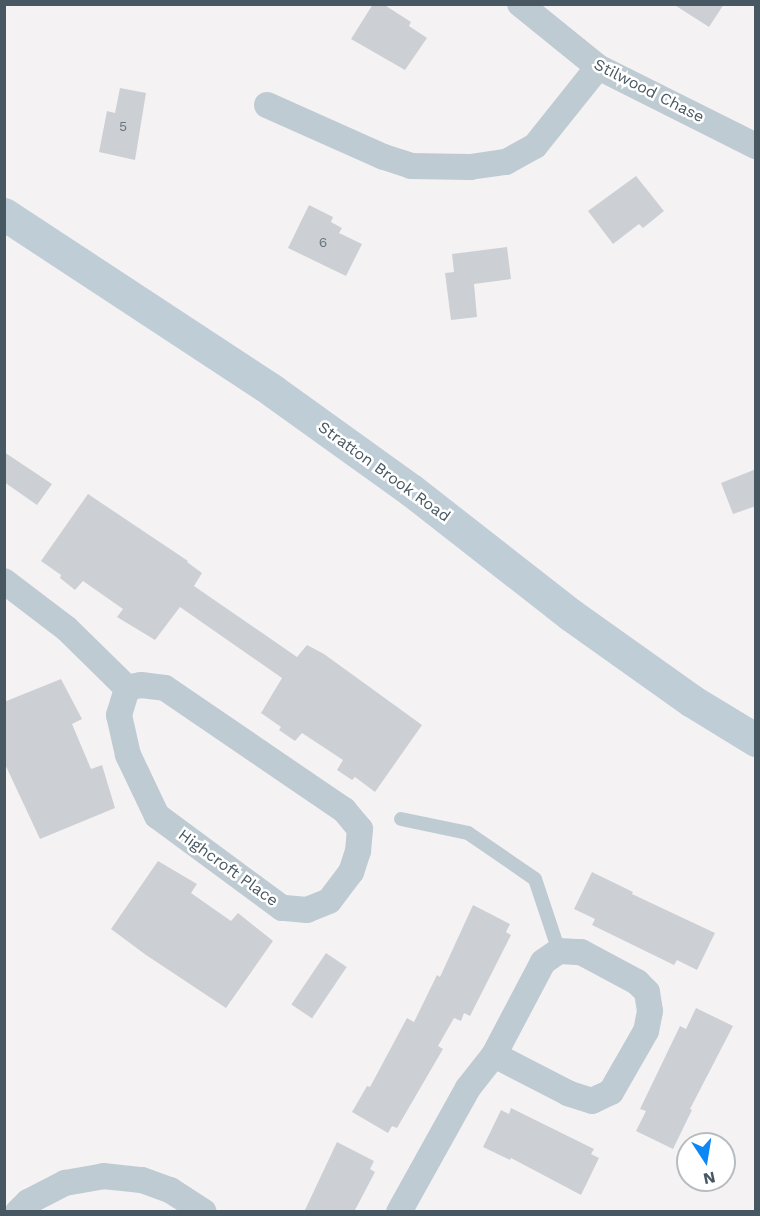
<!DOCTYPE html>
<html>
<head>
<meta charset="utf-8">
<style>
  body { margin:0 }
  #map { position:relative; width:760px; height:1216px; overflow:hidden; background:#f5f2f3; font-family:"Work Sans",sans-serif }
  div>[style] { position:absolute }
  .building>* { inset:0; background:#ccd0d5; transform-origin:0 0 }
  .lane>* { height:14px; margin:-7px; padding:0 7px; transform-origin:7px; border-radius:7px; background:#bfcbd3 }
  .street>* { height:26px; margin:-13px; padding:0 13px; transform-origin:13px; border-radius:13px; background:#bfcbd3 }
  .secondary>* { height:33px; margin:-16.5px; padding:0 16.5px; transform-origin:16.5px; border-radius:16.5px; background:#bfcdd7 }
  span { translate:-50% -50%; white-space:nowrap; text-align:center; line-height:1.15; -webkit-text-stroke:5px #fff; paint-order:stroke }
  .number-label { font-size:14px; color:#69767f }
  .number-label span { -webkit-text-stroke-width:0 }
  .street-label { font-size:16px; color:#485862 }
  .frame { position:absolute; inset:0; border:6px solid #485862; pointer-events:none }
  .north { position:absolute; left:676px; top:1132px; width:60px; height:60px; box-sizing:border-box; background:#fff; border:2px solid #b6bcc0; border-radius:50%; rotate:168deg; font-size:16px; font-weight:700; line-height:24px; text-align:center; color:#485862 }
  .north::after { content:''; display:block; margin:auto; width:21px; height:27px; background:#0b87f6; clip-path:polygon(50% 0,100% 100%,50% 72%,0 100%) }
</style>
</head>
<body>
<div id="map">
  <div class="building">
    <div style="clip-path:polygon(373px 4px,383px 4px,411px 22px,409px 26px,427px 38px,405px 70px,351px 39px)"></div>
    <div style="clip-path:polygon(673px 4px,724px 4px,709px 27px)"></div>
    <div style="clip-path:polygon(120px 88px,146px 93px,135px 160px,99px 152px,107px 111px,115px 113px)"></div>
    <div style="clip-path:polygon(636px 176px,664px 211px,643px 228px,639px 224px,613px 244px,588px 211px)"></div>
    <div style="clip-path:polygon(309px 205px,333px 217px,331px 222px,342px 228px,339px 233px,362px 244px,346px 276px,288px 248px)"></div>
    <div style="clip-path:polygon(507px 247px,511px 279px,474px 284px,477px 317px,451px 320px,445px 273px,454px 272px,452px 254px)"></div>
    <div style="clip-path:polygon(4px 452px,52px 484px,37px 505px,4px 482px)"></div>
    <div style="clip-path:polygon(756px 469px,756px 506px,733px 514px,721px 483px)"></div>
    <div style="clip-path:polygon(88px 494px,188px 561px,187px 562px,202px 573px,194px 586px,297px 657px,307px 645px,324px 654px,422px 725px,375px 792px,355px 777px,352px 780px,337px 770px,343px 760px,302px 733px,295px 741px,279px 730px,281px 727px,261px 713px,282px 678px,180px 607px,155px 640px,117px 617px,123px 609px,83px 581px,75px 590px,60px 578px,61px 575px,41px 561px)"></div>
    <div style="clip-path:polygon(61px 679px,82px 719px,72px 724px,91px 769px,102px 765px,115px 808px,40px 839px,4px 762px,4px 702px)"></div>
    <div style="clip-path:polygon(158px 861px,197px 884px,191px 893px,231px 921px,238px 913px,273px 941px,226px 1008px,146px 955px,111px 929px)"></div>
    <div style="clip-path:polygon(592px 872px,633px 892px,632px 894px,715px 933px,697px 970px,677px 960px,674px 965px,592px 925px,595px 919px,574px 909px)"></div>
    <div style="clip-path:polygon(473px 905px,510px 924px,506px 932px,511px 935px,470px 1016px,464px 1013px,461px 1021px,454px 1018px,438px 1046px,443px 1049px,397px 1128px,392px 1126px,388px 1133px,352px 1112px,367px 1086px,370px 1087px,407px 1018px,414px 1022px,437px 975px,440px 977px)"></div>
    <div style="left:326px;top:953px;width:25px;height:62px;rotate:34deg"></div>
    <div style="clip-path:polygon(696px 1008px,733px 1026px,690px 1109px,692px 1110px,673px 1149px,636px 1131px,646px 1111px,640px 1109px,680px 1026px,686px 1029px)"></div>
    <div style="clip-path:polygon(511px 1108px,594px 1149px,591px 1154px,599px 1158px,581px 1195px,511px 1158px,510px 1160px,483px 1147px,501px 1110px,509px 1114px)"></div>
    <div style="clip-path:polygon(337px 1142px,374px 1161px,370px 1169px,375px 1172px,354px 1212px,304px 1212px)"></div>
  </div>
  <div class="lane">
    <div style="left:401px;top:819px;width:68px;rotate:11.8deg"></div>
    <div style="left:468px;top:833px;width:81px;rotate:34.5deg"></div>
    <div style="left:535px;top:879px;width:76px;rotate:71.6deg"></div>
  </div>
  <div class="street">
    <div style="left:520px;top:4px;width:100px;rotate:38.9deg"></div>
    <div style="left:598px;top:67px;width:177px;rotate:26.6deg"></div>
    <div style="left:267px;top:105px;width:128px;rotate:24deg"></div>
    <div style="left:384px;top:157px;width:28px;rotate:18deg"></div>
    <div style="left:411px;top:166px;width:59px;rotate:1deg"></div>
    <div style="left:470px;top:167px;width:36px;rotate:-8deg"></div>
    <div style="left:506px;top:162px;width:33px;rotate:-29deg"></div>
    <div style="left:535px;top:146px;width:101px;rotate:-51.4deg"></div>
    <div style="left:4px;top:581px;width:79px;rotate:37.3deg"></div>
    <div style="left:67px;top:629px;width:84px;rotate:44.5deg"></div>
    <div style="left:141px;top:685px;width:24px;rotate:7deg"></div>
    <div style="left:165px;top:688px;width:217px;rotate:34.3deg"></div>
    <div style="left:344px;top:810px;width:25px;rotate:50deg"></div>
    <div style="left:360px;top:829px;width:22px;rotate:95deg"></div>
    <div style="left:358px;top:851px;width:22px;rotate:108deg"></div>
    <div style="left:351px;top:872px;width:36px;rotate:127deg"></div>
    <div style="left:329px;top:901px;width:24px;rotate:158deg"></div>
    <div style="left:307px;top:910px;width:25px;rotate:-175deg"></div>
    <div style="left:282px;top:908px;width:155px;rotate:-143.6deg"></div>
    <div style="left:157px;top:816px;width:68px;rotate:-115.4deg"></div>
    <div style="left:128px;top:755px;width:41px;rotate:-102.7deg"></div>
    <div style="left:119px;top:715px;width:28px;rotate:-73deg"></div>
    <div style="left:127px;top:688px;width:14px;rotate:-12deg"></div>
    <div style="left:18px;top:1212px;width:14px;rotate:-45deg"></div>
    <div style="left:28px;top:1202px;width:42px;rotate:-27.2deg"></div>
    <div style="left:65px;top:1183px;width:39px;rotate:-10deg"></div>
    <div style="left:103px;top:1176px;width:39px;rotate:6deg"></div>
    <div style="left:142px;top:1180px;width:30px;rotate:20deg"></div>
    <div style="left:170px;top:1190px;width:40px;rotate:32.9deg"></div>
    <div style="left:399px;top:1212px;width:142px;rotate:-60.9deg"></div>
    <div style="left:468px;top:1088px;width:42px;rotate:-51.8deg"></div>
    <div style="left:494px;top:1055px;width:105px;rotate:-62.2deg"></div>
    <div style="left:543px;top:962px;width:19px;rotate:-35deg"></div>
    <div style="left:559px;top:951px;width:22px;rotate:3deg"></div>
    <div style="left:581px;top:952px;width:64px;rotate:28.2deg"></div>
    <div style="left:637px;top:982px;width:14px;rotate:45deg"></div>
    <div style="left:647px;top:992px;width:19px;rotate:81deg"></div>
    <div style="left:650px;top:1011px;width:20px;rotate:101deg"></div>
    <div style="left:646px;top:1031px;width:70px;rotate:119.8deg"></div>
    <div style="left:611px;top:1092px;width:21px;rotate:155deg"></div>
    <div style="left:592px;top:1101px;width:25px;rotate:-162deg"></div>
    <div style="left:568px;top:1093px;width:83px;rotate:-152.8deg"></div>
  </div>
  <div class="secondary">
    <div style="left:4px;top:214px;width:322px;rotate:33.3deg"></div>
    <div style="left:273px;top:391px;width:170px;rotate:35.7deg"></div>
    <div style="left:411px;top:490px;width:203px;rotate:38deg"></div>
    <div style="left:571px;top:615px;width:148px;rotate:35.4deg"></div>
    <div style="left:692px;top:701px;width:75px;rotate:31.4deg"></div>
  </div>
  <div class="number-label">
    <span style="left:123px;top:126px">5</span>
    <span style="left:323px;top:242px">6</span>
  </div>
  <div class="street-label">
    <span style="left:649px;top:91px;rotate:27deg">Stilwood Chase</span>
    <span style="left:384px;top:472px;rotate:36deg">Stratton Brook Road</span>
    <span style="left:228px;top:868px;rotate:36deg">Highcroft Place</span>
  </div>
  <div class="frame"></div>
  <div class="north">N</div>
</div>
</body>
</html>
